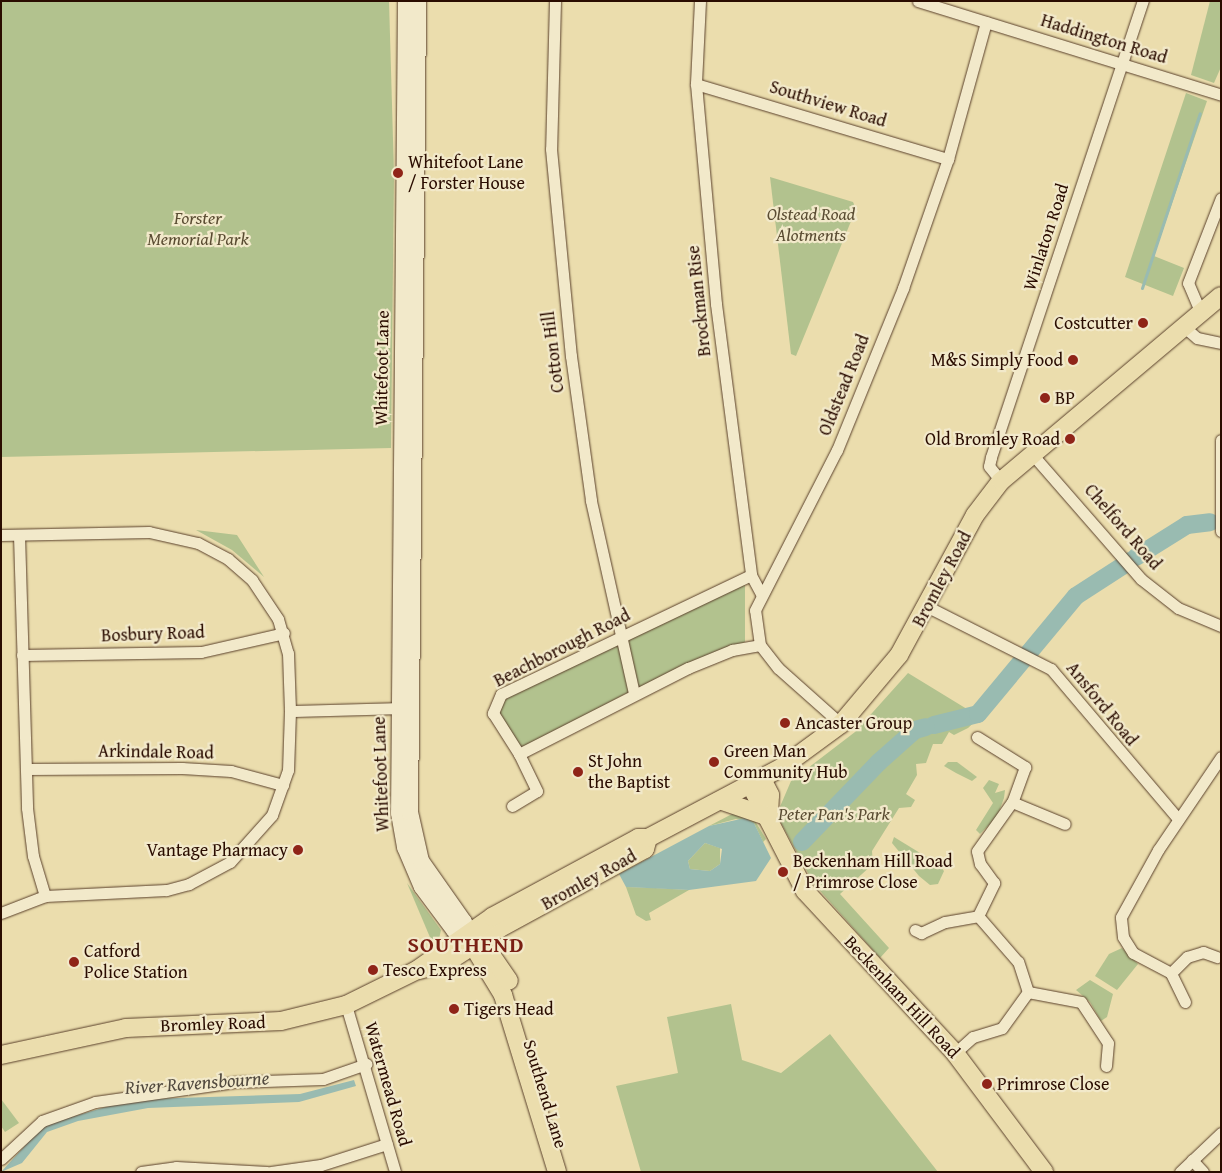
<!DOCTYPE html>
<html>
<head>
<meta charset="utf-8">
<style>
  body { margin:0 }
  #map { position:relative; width:1222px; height:1173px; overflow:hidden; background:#ebddad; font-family:"Gentium Book Plus",serif }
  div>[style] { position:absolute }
  .green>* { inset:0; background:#b2c28e }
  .water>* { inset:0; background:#99bbb1 }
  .stream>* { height:3px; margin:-1.5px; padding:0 1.5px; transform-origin:1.5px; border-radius:1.5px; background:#99bbb1 }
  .river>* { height:18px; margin:-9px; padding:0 9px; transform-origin:9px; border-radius:9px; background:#99bbb1 }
  .roads { filter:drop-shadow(0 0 1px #5a402b) drop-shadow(0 0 1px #5a402b) }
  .street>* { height:11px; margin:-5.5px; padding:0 5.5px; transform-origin:5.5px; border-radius:5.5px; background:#f2e9ca }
  .secondary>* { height:16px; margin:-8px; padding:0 8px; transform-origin:8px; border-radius:8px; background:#f2e9ca }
  .primary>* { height:18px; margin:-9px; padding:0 9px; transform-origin:9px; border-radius:9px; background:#ebddad }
  .dots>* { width:14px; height:14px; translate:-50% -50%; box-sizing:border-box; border:2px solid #f2e9ca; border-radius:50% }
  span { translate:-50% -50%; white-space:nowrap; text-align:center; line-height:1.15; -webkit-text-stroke:4.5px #f2e9ca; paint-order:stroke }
  .street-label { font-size:18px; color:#2a0c00 }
  .poi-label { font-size:18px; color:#2a0c00 }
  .left { translate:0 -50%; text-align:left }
  .right { translate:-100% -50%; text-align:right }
  .park-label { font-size:18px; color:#5a4c32; font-style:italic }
  .water-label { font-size:19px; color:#51493e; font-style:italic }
  .district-label { font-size:22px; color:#7a1f14; font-weight:700; letter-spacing:1px }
  .frame { position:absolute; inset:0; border:2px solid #2a0c00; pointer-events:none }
</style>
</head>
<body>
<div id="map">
  <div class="green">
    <div style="clip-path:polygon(1px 1px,389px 1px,394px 174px,391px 448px,1px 457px)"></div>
    <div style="clip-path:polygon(1210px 1px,1221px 1px,1221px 67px,1214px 83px,1191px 75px)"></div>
    <div style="clip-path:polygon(1186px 93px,1207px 101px,1154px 256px,1184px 268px,1173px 296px,1125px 277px)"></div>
    <div style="clip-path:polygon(770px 177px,853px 202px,856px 209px,796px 356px,791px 354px)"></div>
    <div style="clip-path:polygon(196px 530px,237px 535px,264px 577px,232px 550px)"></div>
    <div style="clip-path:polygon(745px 583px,745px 642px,625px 694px,522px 749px,498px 713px,502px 699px)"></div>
    <div style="clip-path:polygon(908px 673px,980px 717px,968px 728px,954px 735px,949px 732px,942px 744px,933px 744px,926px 763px,916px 764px,917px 775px,906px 794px,915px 800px,911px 807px,899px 808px,872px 851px,873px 864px,840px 894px,889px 948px,880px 958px,814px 884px,781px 823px,779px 809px,791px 781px,855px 732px)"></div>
    <div style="clip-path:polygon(948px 762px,957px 762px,977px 777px,972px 781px,956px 773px,944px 766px)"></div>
    <div style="clip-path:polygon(989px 780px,999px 784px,995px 793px,1005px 790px,1004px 798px,997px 817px,980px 834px,976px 830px,993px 803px,983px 788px)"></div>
    <div style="clip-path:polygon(734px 813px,755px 821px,766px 839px,763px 842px,754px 823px,736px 819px,709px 826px)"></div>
    <div style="clip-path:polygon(894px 837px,938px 864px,944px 871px,938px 884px,930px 885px,919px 876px,892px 843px)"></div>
    <div style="clip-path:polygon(705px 843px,720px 848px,720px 864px,710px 871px,690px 869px,688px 861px)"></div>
    <div style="clip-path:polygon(407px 883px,441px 930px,439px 939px,432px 942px)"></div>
    <div style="clip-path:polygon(626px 887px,655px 888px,689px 890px,649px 913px,651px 920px,646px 921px,636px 915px)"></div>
    <div style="clip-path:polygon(1122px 948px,1138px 964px,1117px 990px,1095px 976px,1109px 954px)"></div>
    <div style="clip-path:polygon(1090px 980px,1113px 994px,1107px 1017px,1101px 1021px,1090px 1002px,1076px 990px)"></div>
    <div style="clip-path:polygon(731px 1004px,742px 1060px,781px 1073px,830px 1034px,938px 1172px,641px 1172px,616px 1086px,678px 1073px,667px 1017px)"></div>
    <div style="clip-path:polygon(1px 1099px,19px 1123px,5px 1132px,1px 1126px)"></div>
  </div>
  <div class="water">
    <div style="clip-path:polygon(evenodd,745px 818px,754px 823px,771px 858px,756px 881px,689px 890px,626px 887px,619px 874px,709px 826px,745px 818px,705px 843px,722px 849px,720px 864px,710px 871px,690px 869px,688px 861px,705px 843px)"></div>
    <div style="clip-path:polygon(354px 1080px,356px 1086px,299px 1102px,148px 1108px,78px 1121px,47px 1132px,22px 1163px,1px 1172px,44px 1125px,109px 1106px,147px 1099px,300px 1094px)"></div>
  </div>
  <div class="stream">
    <div style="left:1142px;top:288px;width:184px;rotate:-71.7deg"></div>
  </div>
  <div class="river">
    <div style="left:1136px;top:557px;width:60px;rotate:-32.1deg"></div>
    <div style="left:1187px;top:525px;width:23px;rotate:-7deg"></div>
    <div style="left:934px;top:725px;width:45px;rotate:-14deg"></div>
    <div style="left:978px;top:714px;width:153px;rotate:-50.3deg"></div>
    <div style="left:1076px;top:596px;width:64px;rotate:-32.9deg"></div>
    <div style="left:802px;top:842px;width:111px;rotate:-46.1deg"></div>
    <div style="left:879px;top:762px;width:48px;rotate:-41.6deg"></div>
    <div style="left:915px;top:730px;width:11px;rotate:-15deg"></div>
  </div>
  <div class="roads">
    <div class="street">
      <div style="left:555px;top:1px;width:148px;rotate:91.5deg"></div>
      <div style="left:551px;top:149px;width:208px;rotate:84.5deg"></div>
      <div style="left:571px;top:356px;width:146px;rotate:82.1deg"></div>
      <div style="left:591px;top:501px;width:198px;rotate:77.4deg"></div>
      <div style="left:700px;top:1px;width:83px;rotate:92.8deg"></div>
      <div style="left:696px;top:84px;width:221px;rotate:84.8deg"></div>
      <div style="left:716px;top:304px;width:273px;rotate:82.6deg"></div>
      <div style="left:751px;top:575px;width:21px;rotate:62deg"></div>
      <div style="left:918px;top:1px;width:317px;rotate:17.2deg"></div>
      <div style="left:696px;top:84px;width:263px;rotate:16.6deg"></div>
      <div style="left:1200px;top:311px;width:30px;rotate:-113deg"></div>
      <div style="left:1188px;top:283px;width:91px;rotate:-68.8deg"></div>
      <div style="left:1182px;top:325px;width:20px;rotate:41deg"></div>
      <div style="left:1197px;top:338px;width:25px;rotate:12deg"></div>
      <div style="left:1221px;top:440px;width:91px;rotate:90deg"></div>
      <div style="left:1032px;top:454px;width:166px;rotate:48.9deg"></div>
      <div style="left:1141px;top:579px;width:47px;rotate:38.1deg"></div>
      <div style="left:1178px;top:608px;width:47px;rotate:22.7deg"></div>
      <div style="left:1001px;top:481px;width:19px;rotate:-129deg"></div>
      <div style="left:989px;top:466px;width:9px;rotate:-77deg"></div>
      <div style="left:991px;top:457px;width:481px;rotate:-71.6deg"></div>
      <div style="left:1px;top:535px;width:148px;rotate:-1.2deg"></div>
      <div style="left:149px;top:532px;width:50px;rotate:12.7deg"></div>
      <div style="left:198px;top:543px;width:34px;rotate:28deg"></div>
      <div style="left:228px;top:559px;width:32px;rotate:41deg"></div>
      <div style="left:252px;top:580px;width:47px;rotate:56.3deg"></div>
      <div style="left:278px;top:619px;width:35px;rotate:74deg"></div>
      <div style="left:288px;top:653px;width:58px;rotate:88deg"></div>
      <div style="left:290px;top:711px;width:59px;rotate:91.9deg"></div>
      <div style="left:288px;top:770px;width:48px;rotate:109.6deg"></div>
      <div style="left:272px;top:815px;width:63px;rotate:131.8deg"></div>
      <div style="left:230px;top:862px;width:47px;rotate:151.8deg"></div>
      <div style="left:189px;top:884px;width:24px;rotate:165deg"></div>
      <div style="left:166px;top:890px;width:121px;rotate:177.2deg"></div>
      <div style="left:45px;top:896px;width:47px;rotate:158.9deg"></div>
      <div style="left:19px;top:535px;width:273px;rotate:88.3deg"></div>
      <div style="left:27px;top:808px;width:48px;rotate:82.9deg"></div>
      <div style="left:33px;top:856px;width:42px;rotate:73.3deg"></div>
      <div style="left:751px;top:575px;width:277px;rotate:154.5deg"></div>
      <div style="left:501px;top:694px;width:21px;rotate:113deg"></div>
      <div style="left:493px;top:713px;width:49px;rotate:57.6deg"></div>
      <div style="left:519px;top:754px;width:190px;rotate:-27deg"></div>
      <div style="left:688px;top:668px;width:48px;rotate:-22.2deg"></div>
      <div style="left:732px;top:650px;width:28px;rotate:-10deg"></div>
      <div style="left:928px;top:607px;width:138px;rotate:26.8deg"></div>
      <div style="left:1051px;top:669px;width:197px;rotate:49.7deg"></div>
      <div style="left:22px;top:655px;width:179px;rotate:-1deg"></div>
      <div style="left:201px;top:652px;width:85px;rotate:-12.9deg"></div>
      <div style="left:290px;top:711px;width:116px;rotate:-1.5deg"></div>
      <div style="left:841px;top:724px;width:84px;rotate:-138.4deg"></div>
      <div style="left:778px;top:668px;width:29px;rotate:-128deg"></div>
      <div style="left:760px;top:645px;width:35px;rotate:-98deg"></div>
      <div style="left:755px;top:610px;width:180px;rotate:-62.9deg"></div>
      <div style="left:837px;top:450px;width:175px;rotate:-67.8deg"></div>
      <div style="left:903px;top:288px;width:137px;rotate:-70.8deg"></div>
      <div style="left:948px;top:159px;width:142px;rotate:-74.5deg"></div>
      <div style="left:977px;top:737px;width:57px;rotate:32deg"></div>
      <div style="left:1025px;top:767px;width:37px;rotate:110deg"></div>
      <div style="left:26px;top:769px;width:156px;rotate:-0.4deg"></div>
      <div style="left:182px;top:768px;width:49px;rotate:3.5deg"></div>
      <div style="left:231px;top:771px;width:54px;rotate:15.1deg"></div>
      <div style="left:512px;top:806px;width:29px;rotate:-31deg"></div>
      <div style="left:537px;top:791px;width:41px;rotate:-115.9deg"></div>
      <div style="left:915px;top:930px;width:7px;rotate:27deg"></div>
      <div style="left:921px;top:933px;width:26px;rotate:-25deg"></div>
      <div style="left:945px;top:922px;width:34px;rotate:-10deg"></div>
      <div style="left:1171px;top:973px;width:23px;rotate:-45deg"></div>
      <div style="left:1187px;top:957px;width:17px;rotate:-17deg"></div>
      <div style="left:1203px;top:952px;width:15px;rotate:20deg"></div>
      <div style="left:1028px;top:992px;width:32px;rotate:-108deg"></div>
      <div style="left:1018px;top:962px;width:61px;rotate:-131deg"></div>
      <div style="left:978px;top:916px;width:37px;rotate:-64deg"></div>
      <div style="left:994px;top:883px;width:24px;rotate:-126deg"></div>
      <div style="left:980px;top:864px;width:13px;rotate:-103deg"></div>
      <div style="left:977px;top:851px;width:60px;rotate:-54.5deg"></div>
      <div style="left:1012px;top:802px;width:57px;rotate:22.5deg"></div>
      <div style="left:1028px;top:992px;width:54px;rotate:10.7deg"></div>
      <div style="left:1081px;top:1002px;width:49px;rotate:56.6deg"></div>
      <div style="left:1108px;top:1043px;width:23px;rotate:95deg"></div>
      <div style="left:1185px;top:1002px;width:32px;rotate:-116deg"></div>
      <div style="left:1171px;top:973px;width:43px;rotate:-152.2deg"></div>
      <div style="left:1133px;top:953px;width:19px;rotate:-122deg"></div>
      <div style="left:1123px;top:937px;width:20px;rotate:-96deg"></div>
      <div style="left:1121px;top:917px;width:77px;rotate:-61.1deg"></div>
      <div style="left:1158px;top:850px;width:112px;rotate:-55.9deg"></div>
      <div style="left:346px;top:1005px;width:174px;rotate:73.6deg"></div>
      <div style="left:955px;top:1053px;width:24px;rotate:-42deg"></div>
      <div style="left:973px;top:1037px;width:30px;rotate:-17deg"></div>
      <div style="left:1002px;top:1028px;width:44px;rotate:-54.2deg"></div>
      <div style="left:1px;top:1159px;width:56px;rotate:-42.8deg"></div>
      <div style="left:42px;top:1121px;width:56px;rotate:-19.7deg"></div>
      <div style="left:95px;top:1102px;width:141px;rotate:-8.1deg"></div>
      <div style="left:235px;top:1082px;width:88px;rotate:-2deg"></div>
      <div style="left:323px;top:1079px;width:46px;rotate:-19.2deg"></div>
      <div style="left:1192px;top:1160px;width:16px;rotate:47deg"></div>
      <div style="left:141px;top:1172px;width:35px;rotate:-8deg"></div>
      <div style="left:176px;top:1167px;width:91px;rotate:3.1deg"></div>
      <div style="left:271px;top:1172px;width:50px;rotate:-8deg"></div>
      <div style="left:321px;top:1165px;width:69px;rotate:-17.7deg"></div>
      <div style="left:1180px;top:1172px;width:57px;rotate:-43.6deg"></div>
    </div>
    <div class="secondary">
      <div style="left:406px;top:1px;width:812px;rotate:90.49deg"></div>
      <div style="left:399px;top:813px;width:35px;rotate:80deg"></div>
      <div style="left:405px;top:847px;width:43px;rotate:67deg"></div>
      <div style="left:422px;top:887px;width:54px;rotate:53.3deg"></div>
      <div style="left:454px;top:930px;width:12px;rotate:24deg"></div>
      <div style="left:465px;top:935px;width:13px;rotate:-94deg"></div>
      <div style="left:464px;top:922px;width:75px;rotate:-125.2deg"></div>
      <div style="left:421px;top:861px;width:50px;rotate:-102.7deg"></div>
      <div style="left:410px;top:812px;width:811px;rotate:-89.43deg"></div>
    </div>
    <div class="primary">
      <div style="left:762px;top:779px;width:18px;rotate:63deg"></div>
      <div style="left:770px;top:795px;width:22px;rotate:93deg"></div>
      <div style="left:751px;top:786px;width:118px;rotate:62.8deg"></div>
      <div style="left:805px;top:891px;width:221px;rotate:47.2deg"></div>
      <div style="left:955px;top:1053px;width:149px;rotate:53.2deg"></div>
      <div style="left:722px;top:801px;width:50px;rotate:18.8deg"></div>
      <div style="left:469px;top:939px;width:66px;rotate:58.7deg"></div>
      <div style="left:503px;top:995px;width:185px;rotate:73deg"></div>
      <div style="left:475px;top:945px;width:10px;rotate:6deg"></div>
      <div style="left:485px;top:946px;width:42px;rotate:55.6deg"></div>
      <div style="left:419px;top:970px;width:28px;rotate:-15deg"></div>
      <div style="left:446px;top:963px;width:64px;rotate:-32.9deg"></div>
      <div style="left:500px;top:928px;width:165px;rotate:-28.6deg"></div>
      <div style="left:645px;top:849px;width:11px;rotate:-75deg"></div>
      <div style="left:1px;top:1055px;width:128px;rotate:-12.2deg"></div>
      <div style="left:126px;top:1028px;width:155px;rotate:-2.6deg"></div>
      <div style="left:281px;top:1021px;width:67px;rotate:-13.8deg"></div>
      <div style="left:346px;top:1005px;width:79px;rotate:-26.2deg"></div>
      <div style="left:417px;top:970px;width:92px;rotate:-35.2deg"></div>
      <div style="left:492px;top:917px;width:166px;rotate:-28.4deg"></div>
      <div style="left:638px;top:838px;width:10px"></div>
      <div style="left:648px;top:838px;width:150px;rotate:-27.8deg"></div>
      <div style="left:781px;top:768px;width:74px;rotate:-36.3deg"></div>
      <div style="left:841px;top:724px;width:90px;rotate:-50deg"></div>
      <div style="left:899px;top:655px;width:159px;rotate:-61.5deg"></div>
      <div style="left:975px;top:515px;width:43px;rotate:-52.6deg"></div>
      <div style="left:1001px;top:481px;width:287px;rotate:-40.1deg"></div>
    </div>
  </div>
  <div class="dots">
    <div style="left:398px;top:173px;background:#8f2418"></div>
    <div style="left:1143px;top:323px;background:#8f2418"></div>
    <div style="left:1073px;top:360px;background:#8f2418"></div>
    <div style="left:1045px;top:398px;background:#8f2418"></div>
    <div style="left:1070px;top:439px;background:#8f2418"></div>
    <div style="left:785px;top:723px;background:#8f2418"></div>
    <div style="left:714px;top:762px;background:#8f2418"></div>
    <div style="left:578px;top:772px;background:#8f2418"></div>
    <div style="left:298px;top:850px;background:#8f2418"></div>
    <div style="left:783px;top:872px;background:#8f2418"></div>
    <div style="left:74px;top:962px;background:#8f2418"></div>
    <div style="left:373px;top:970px;background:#8f2418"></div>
    <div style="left:454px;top:1009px;background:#8f2418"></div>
    <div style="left:987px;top:1084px;background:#8f2418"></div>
  </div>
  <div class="street-label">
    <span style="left:1104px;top:39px;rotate:17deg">Haddington Road</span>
    <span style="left:828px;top:104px;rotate:17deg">Southview Road</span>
    <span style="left:1046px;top:237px;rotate:-72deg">Winlaton Road</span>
    <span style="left:699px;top:301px;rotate:-96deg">Brockman Rise</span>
    <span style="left:553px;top:352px;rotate:-97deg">Cotton Hill</span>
    <span style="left:382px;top:368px;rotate:-89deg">Whitefoot Lane</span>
    <span style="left:844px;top:385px;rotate:-68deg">Oldstead Road</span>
    <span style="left:1123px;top:527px;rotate:49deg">Chelford Road</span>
    <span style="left:942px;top:579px;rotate:-62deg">Bromley Road</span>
    <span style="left:153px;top:634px;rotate:-2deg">Bosbury Road</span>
    <span style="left:562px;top:648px;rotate:-27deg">Beachborough Road</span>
    <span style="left:1102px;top:704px;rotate:51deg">Ansford Road</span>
    <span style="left:156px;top:752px;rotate:1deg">Arkindale Road</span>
    <span style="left:381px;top:774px;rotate:-92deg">Whitefoot Lane</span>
    <span style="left:589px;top:880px;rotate:-29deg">Bromley Road</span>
    <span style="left:902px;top:997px;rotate:47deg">Beckenham Hill Road</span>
    <span style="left:213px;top:1024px;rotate:-2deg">Bromley Road</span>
    <span style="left:388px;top:1084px;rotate:74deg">Watermead Road</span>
    <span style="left:545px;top:1094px;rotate:73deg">Southend Lane</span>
  </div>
  <div class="poi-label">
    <span class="left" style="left:408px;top:173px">Whitefoot Lane<br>/ Forster House</span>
    <span class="right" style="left:1133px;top:323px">Costcutter</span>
    <span class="right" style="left:1063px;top:360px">M&amp;S Simply Food</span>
    <span class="left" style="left:1055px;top:398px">BP</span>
    <span class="right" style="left:1060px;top:439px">Old Bromley Road</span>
    <span class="left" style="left:795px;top:723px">Ancaster Group</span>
    <span class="left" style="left:724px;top:762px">Green Man<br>Community Hub</span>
    <span class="left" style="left:588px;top:772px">St John<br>the Baptist</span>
    <span class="right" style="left:288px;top:850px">Vantage Pharmacy</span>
    <span class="left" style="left:793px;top:872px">Beckenham Hill Road<br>/ Primrose Close</span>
    <span class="left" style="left:84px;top:962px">Catford<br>Police Station</span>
    <span class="left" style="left:383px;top:970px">Tesco Express</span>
    <span class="left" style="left:464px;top:1009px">Tigers Head</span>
    <span class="left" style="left:997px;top:1084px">Primrose Close</span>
  </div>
  <div class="park-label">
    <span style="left:811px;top:225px">Olstead Road<br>Alotments</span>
    <span style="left:198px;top:229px">Forster<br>Memorial Park</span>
    <span style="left:834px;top:814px">Peter Pan's Park</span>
  </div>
  <div class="water-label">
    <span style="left:197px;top:1083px;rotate:-4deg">River Ravensbourne</span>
  </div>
  <div class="district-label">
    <span style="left:466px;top:945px">SOUTHEND</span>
  </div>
  <div class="frame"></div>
</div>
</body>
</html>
